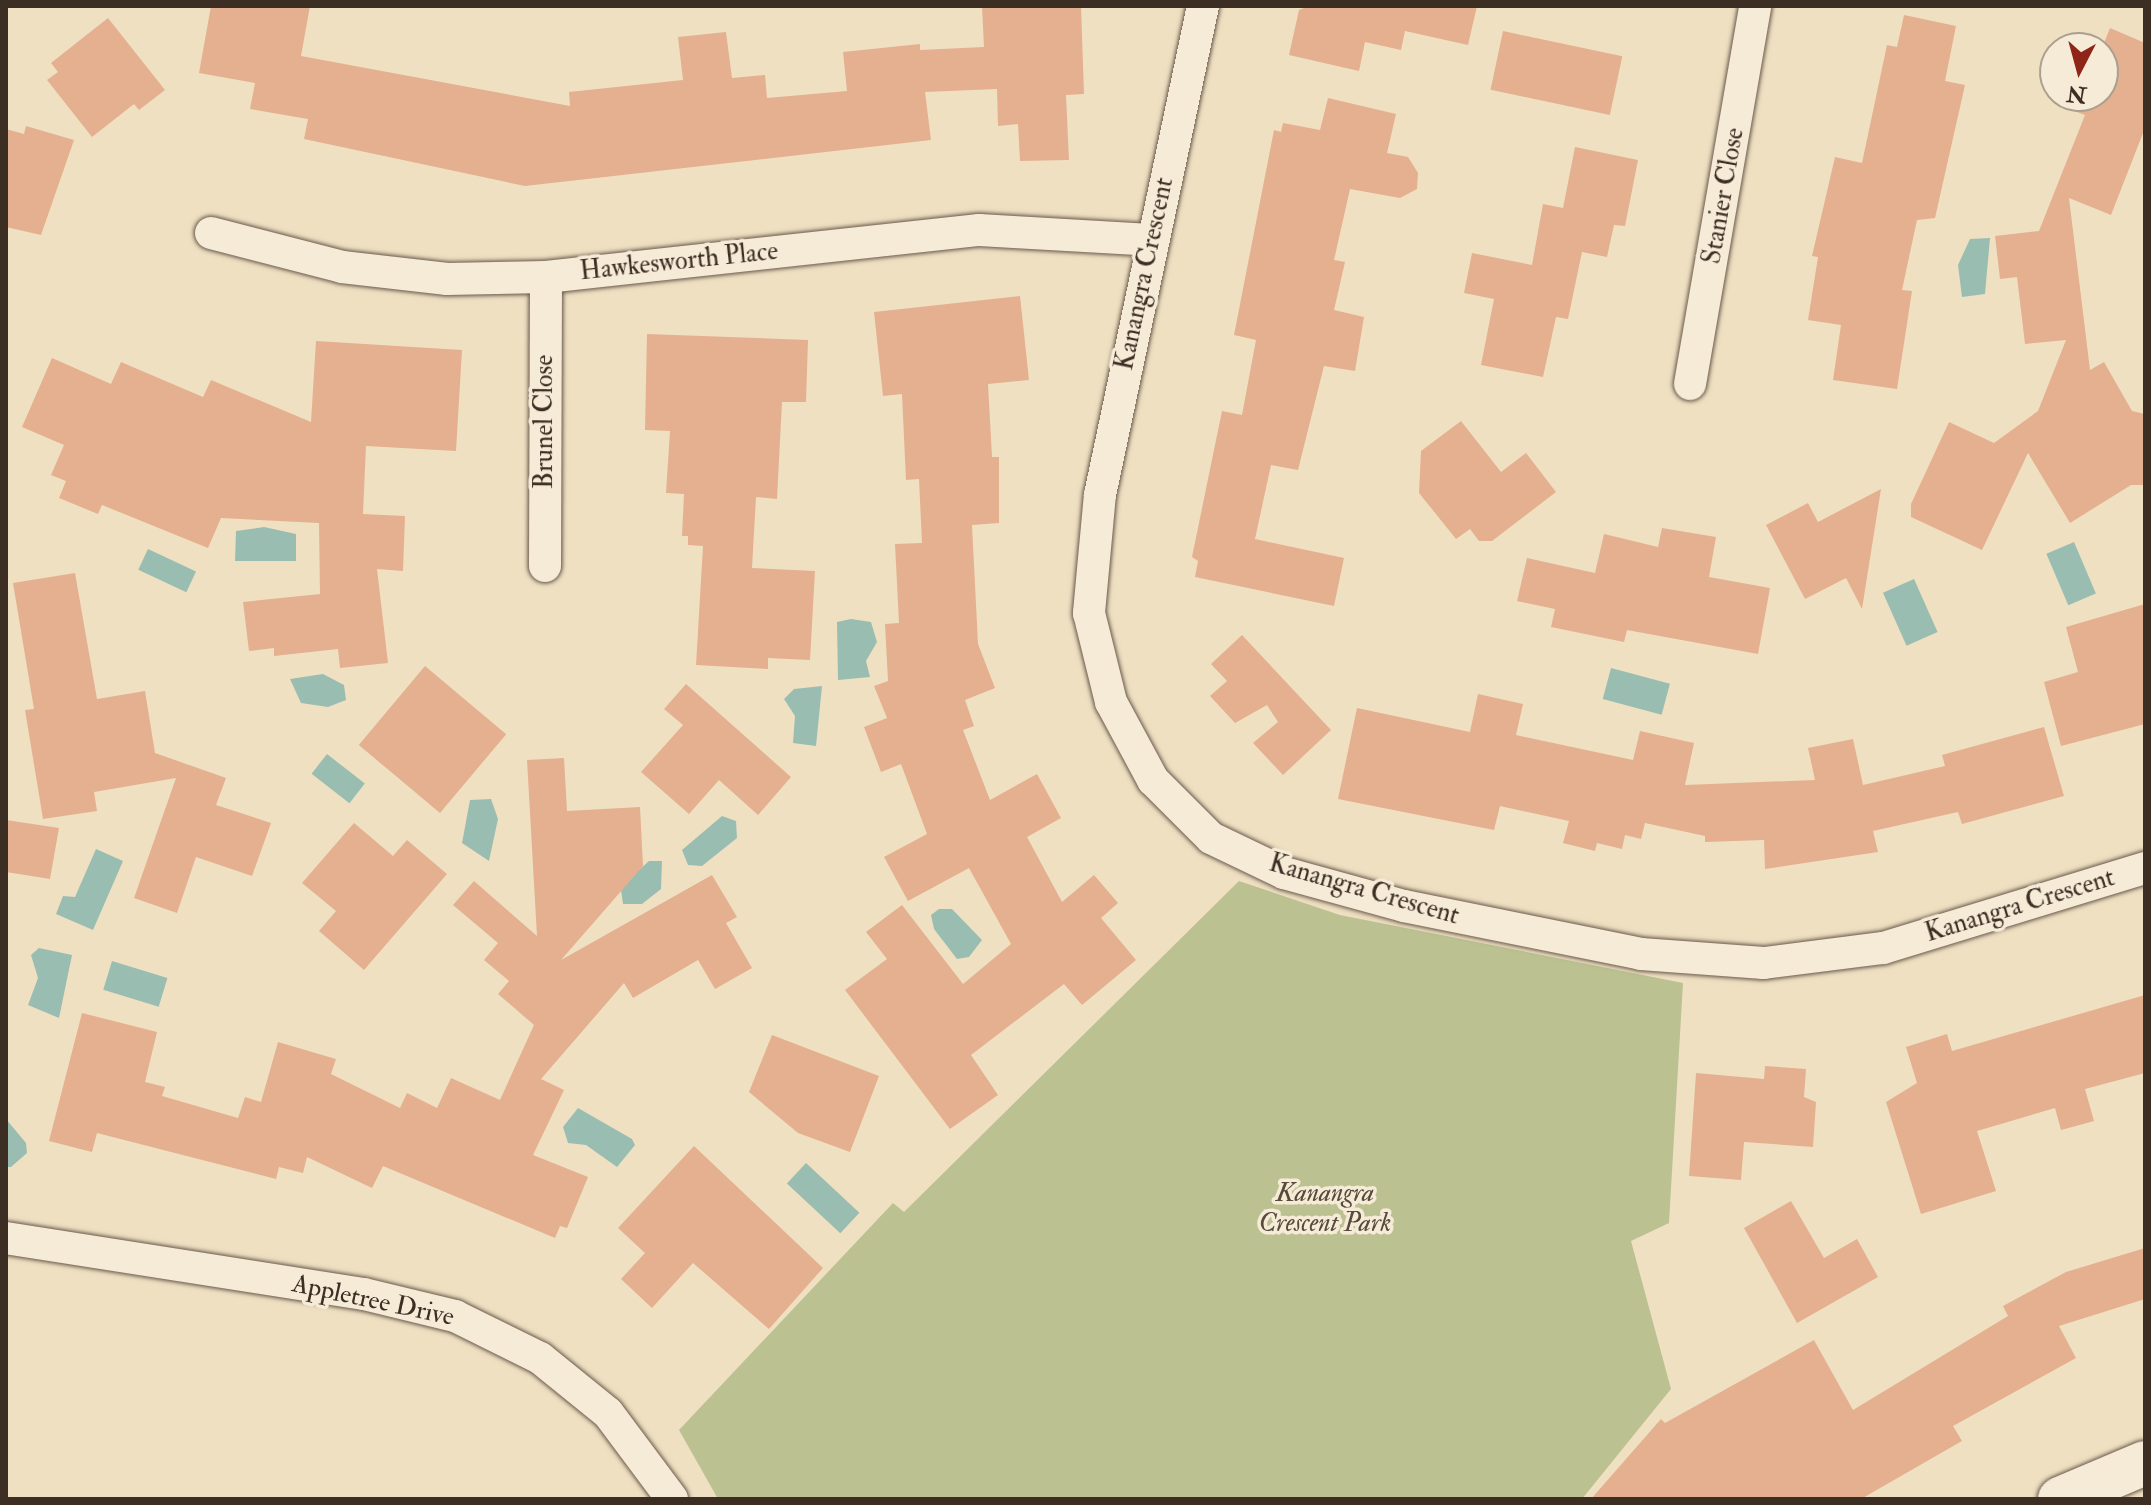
<!DOCTYPE html>
<html>
<head>
<meta charset="utf-8">
<style>
  body { margin:0 }
  #map { position:relative; width:2151px; height:1505px; overflow:hidden; background:#efe0c2; font-family:"IM FELL Double Pica",serif }
  div>[style] { position:absolute }
  .green>* { inset:0; background:#bcc191 }
  .water>* { inset:0; background:#9abdb2; transform-origin:0 0 }
  .building>* { inset:0; background:#e4b08f; transform-origin:0 0 }
  .roads { filter:drop-shadow(0 0 2px #6a5a4c) drop-shadow(0 0 2px #6a5a4c) }
  .minor>* { height:32px; margin:-16px; padding:0 16px; transform-origin:16px; border-radius:16px; background:#f5ebd7 }
  .secondary>* { height:44px; margin:-22px; padding:0 22px; transform-origin:22px; border-radius:22px; background:#f5ebd7 }
  span { translate:-50% -50%; white-space:nowrap; text-align:center; line-height:1.15; -webkit-text-stroke:7px #f5ebd7; paint-order:stroke }
  .street-label { font-size:26px; color:#3d2e24 }
  .park-label { font-size:26px; color:#564b3a; font-style:italic }
  .frame { position:absolute; inset:0; border:8px solid #3d2e24; pointer-events:none }
  .north { position:absolute; left:2039px; top:32px; width:80px; height:80px; box-sizing:border-box; background:#f5ebd7; border:2px solid #ab9f8f; border-radius:50%; rotate:186deg; font-size:22px; font-weight:700; line-height:32px; text-align:center; color:#3d2e24 }
  .north::after { content:''; display:block; margin:auto; width:28px; height:36px; background:#8f2418; clip-path:polygon(50% 0,100% 100%,50% 72%,0 100%) }
</style>
</head>
<body>
<div id="map">
  <div class="green">
    <div style="clip-path:polygon(1239px 881px,1340px 915px,1683px 983px,1669px 1223px,1631px 1241px,1671px 1389px,1582px 1499px,718px 1499px,679px 1430px,893px 1203px,904px 1212px)"></div>
  </div>
  <div class="water">
    <div style="clip-path:polygon(1990px 238px,1985px 294px,1962px 297px,1958px 265px,1970px 239px)"></div>
    <div style="clip-path:polygon(264px 527px,296px 534px,296px 561px,235px 561px,236px 531px)"></div>
    <div style="left:2074px;top:542px;width:56px;height:30px;rotate:67deg"></div>
    <div style="left:148px;top:549px;width:53px;height:23px;rotate:25deg"></div>
    <div style="left:1914px;top:579px;width:58px;height:34px;rotate:66deg"></div>
    <div style="clip-path:polygon(851px 619px,871px 622px,877px 642px,866px 661px,870px 677px,838px 680px,837px 622px)"></div>
    <div style="left:1611px;top:668px;width:61px;height:32px;rotate:15deg"></div>
    <div style="clip-path:polygon(323px 674px,344px 685px,346px 700px,328px 707px,301px 703px,290px 679px)"></div>
    <div style="clip-path:polygon(822px 686px,816px 746px,793px 743px,795px 716px,784px 699px,794px 689px)"></div>
    <div style="left:327px;top:754px;width:48px;height:25px;rotate:38deg"></div>
    <div style="clip-path:polygon(491px 799px,498px 819px,489px 861px,462px 843px,470px 800px)"></div>
    <div style="clip-path:polygon(722px 816px,736px 821px,737px 838px,702px 866px,688px 865px,682px 850px)"></div>
    <div style="clip-path:polygon(96px 849px,123px 861px,93px 930px,56px 914px,63px 896px,75px 897px)"></div>
    <div style="clip-path:polygon(662px 861px,661px 889px,642px 904px,623px 904px,621px 890px,629px 879px,649px 861px)"></div>
    <div style="clip-path:polygon(939px 909px,952px 909px,982px 940px,969px 957px,957px 959px,934px 929px,931px 915px)"></div>
    <div style="clip-path:polygon(39px 948px,72px 955px,59px 1018px,28px 1005px,38px 978px,31px 955px)"></div>
    <div style="left:112px;top:961px;width:58px;height:30px;rotate:17deg"></div>
    <div style="clip-path:polygon(578px 1108px,632px 1139px,635px 1145px,617px 1167px,586px 1145px,568px 1143px,563px 1127px)"></div>
    <div style="clip-path:polygon(6px 1119px,26px 1143px,27px 1153px,11px 1167px,6px 1167px)"></div>
    <div style="left:806px;top:1163px;width:73px;height:28px;rotate:43deg"></div>
  </div>
  <div class="building">
    <div style="clip-path:polygon(211px 6px,310px 6px,301px 56px,570px 106px,569px 92px,683px 80px,678px 37px,726px 32px,732px 78px,765px 75px,767px 98px,847px 91px,843px 52px,920px 44px,920px 50px,984px 47px,982px 6px,1081px 6px,1084px 94px,1066px 95px,1069px 160px,1020px 161px,1018px 124px,998px 126px,997px 89px,925px 92px,931px 140px,525px 186px,304px 139px,308px 119px,250px 109px,255px 83px,199px 73px)"></div>
    <div style="clip-path:polygon(1309px 6px,1477px 6px,1468px 45px,1405px 31px,1401px 50px,1365px 42px,1359px 71px,1289px 55px,1299px 10px)"></div>
    <div style="clip-path:polygon(1904px 15px,1956px 26px,1945px 81px,1965px 85px,1935px 218px,1917px 220px,1902px 290px,1912px 291px,1897px 389px,1833px 380px,1841px 325px,1808px 320px,1818px 257px,1812px 256px,1835px 157px,1862px 163px,1887px 45px,1897px 47px)"></div>
    <div style="clip-path:polygon(108px 18px,165px 90px,139px 110px,134px 104px,92px 137px,47px 80px,58px 72px,51px 63px)"></div>
    <div style="clip-path:polygon(2110px 28px,2145px 43px,2145px 128px,2111px 215px,2069px 198px,2090px 370px,2104px 362px,2132px 411px,2145px 414px,2145px 485px,2131px 485px,2070px 523px,2028px 453px,1982px 550px,1911px 517px,1911px 504px,1949px 422px,1994px 443px,2038px 411px,2066px 340px,2025px 344px,2017px 277px,2000px 279px,1995px 236px,2039px 231px,2085px 115px,2074px 111px,2081px 96px,2103px 96px,2102px 48px)"></div>
    <div style="left:1503px;top:31px;width:122px;height:60px;rotate:12deg"></div>
    <div style="clip-path:polygon(1328px 98px,1396px 114px,1387px 153px,1408px 157px,1418px 173px,1417px 189px,1400px 198px,1350px 189px,1334px 260px,1345px 262px,1334px 310px,1364px 317px,1355px 371px,1324px 366px,1298px 470px,1271px 465px,1255px 539px,1344px 558px,1334px 606px,1195px 577px,1198px 561px,1192px 557px,1222px 411px,1242px 415px,1256px 340px,1234px 335px,1274px 130px,1281px 132px,1283px 123px,1320px 130px)"></div>
    <div style="clip-path:polygon(26px 126px,74px 140px,41px 235px,6px 227px,6px 129px,24px 134px)"></div>
    <div style="clip-path:polygon(1575px 147px,1638px 160px,1625px 226px,1614px 225px,1607px 257px,1582px 252px,1568px 319px,1556px 317px,1543px 377px,1481px 365px,1494px 299px,1464px 293px,1472px 253px,1532px 265px,1543px 204px,1563px 208px)"></div>
    <div style="clip-path:polygon(1020px 296px,1029px 380px,988px 384px,992px 457px,999px 457px,999px 523px,972px 525px,978px 644px,995px 688px,965px 700px,974px 726px,963px 730px,990px 800px,1037px 774px,1061px 818px,1027px 837px,1062px 902px,1094px 875px,1118px 903px,1101px 918px,1136px 960px,1082px 1005px,1064px 984px,971px 1055px,998px 1095px,950px 1129px,845px 990px,887px 959px,866px 932px,902px 905px,963px 984px,1011px 944px,969px 868px,908px 901px,884px 857px,927px 834px,901px 764px,881px 772px,864px 727px,887px 718px,874px 686px,888px 681px,885px 624px,899px 623px,895px 544px,922px 543px,919px 479px,906px 480px,902px 394px,883px 396px,874px 312px)"></div>
    <div style="clip-path:polygon(647px 334px,808px 340px,806px 402px,782px 402px,777px 499px,756px 497px,752px 568px,815px 571px,810px 660px,768px 658px,768px 669px,696px 665px,703px 546px,688px 545px,688px 536px,682px 536px,684px 494px,666px 493px,670px 431px,645px 430px)"></div>
    <div style="clip-path:polygon(316px 341px,462px 350px,456px 451px,366px 446px,363px 514px,405px 516px,403px 571px,377px 569px,388px 663px,340px 668px,338px 649px,274px 656px,274px 648px,249px 651px,243px 602px,320px 594px,319px 523px,221px 518px,208px 548px,102px 505px,98px 514px,59px 498px,66px 481px,51px 475px,64px 445px,22px 427px,52px 358px,111px 384px,121px 362px,203px 397px,211px 380px,311px 422px)"></div>
    <div style="clip-path:polygon(1461px 421px,1501px 472px,1526px 453px,1556px 492px,1492px 541px,1479px 541px,1470px 529px,1456px 539px,1419px 493px,1421px 451px)"></div>
    <div style="clip-path:polygon(1881px 489px,1862px 609px,1846px 578px,1805px 599px,1766px 525px,1808px 503px,1818px 522px)"></div>
    <div style="clip-path:polygon(1662px 528px,1716px 537px,1709px 577px,1770px 588px,1758px 654px,1627px 630px,1624px 642px,1551px 627px,1555px 609px,1517px 601px,1527px 558px,1595px 573px,1604px 534px,1658px 547px)"></div>
    <div style="clip-path:polygon(75px 573px,97px 699px,145px 691px,155px 753px,226px 778px,216px 805px,271px 823px,252px 876px,196px 857px,177px 913px,134px 898px,176px 778px,94px 792px,97px 811px,43px 819px,25px 710px,34px 709px,13px 583px)"></div>
    <div style="clip-path:polygon(2145px 604px,2145px 724px,2061px 746px,2044px 682px,2078px 672px,2066px 627px)"></div>
    <div style="clip-path:polygon(1242px 635px,1331px 730px,1283px 775px,1253px 743px,1278px 722px,1267px 705px,1235px 723px,1210px 696px,1227px 681px,1211px 664px)"></div>
    <div style="left:425px;top:666px;width:106px;height:103px;rotate:40deg"></div>
    <div style="clip-path:polygon(686px 684px,791px 777px,758px 815px,719px 780px,689px 814px,641px 772px,683px 725px,664px 709px)"></div>
    <div style="clip-path:polygon(1478px 694px,1523px 704px,1516px 735px,1633px 760px,1640px 731px,1694px 743px,1685px 785px,1815px 780px,1808px 748px,1853px 739px,1863px 785px,1945px 766px,1942px 755px,2044px 727px,2064px 796px,1962px 824px,1958px 812px,1873px 831px,1878px 852px,1765px 869px,1764px 840px,1705px 842px,1705px 836px,1645px 823px,1641px 839px,1625px 835px,1622px 849px,1597px 843px,1595px 851px,1563px 843px,1569px 821px,1500px 806px,1494px 830px,1338px 799px,1357px 708px,1470px 732px)"></div>
    <div style="clip-path:polygon(564px 758px,567px 811px,640px 807px,643px 866px,561px 960px,712px 875px,737px 917px,726px 923px,752px 968px,715px 989px,698px 960px,633px 998px,624px 983px,541px 1079px,564px 1090px,533px 1155px,588px 1177px,567px 1228px,560px 1226px,555px 1238px,383px 1166px,372px 1188px,307px 1157px,303px 1173px,279px 1167px,276px 1179px,97px 1133px,92px 1152px,49px 1141px,82px 1013px,157px 1032px,145px 1082px,165px 1087px,162px 1096px,238px 1118px,245px 1097px,261px 1102px,278px 1042px,336px 1059px,331px 1074px,400px 1108px,407px 1093px,437px 1108px,451px 1078px,500px 1100px,534px 1025px,498px 994px,509px 981px,484px 960px,498px 943px,453px 905px,474px 881px,537px 936px,527px 760px)"></div>
    <div style="clip-path:polygon(6px 820px,59px 828px,50px 879px,6px 872px)"></div>
    <div style="clip-path:polygon(354px 823px,393px 856px,407px 840px,447px 874px,364px 970px,319px 931px,336px 911px,302px 883px)"></div>
    <div style="clip-path:polygon(2145px 995px,2145px 1073px,2085px 1089px,2094px 1121px,2061px 1130px,2055px 1108px,1977px 1131px,1996px 1191px,1921px 1214px,1886px 1102px,1917px 1083px,1906px 1047px,1947px 1034px,1952px 1051px)"></div>
    <div style="clip-path:polygon(772px 1035px,879px 1076px,850px 1152px,798px 1133px,749px 1092px)"></div>
    <div style="clip-path:polygon(1765px 1066px,1806px 1069px,1804px 1097px,1816px 1102px,1813px 1147px,1744px 1142px,1741px 1180px,1689px 1176px,1696px 1073px,1764px 1079px)"></div>
    <div style="clip-path:polygon(694px 1146px,823px 1268px,769px 1329px,693px 1263px,652px 1308px,621px 1279px,645px 1253px,618px 1228px)"></div>
    <div style="clip-path:polygon(1791px 1201px,1824px 1258px,1857px 1239px,1878px 1277px,1797px 1323px,1744px 1228px)"></div>
    <div style="clip-path:polygon(2145px 1248px,2145px 1299px,2059px 1326px,2076px 1358px,1953px 1426px,1962px 1441px,1861px 1499px,1591px 1499px,1661px 1419px,1665px 1423px,1814px 1340px,1853px 1410px,2008px 1316px,2003px 1306px,2066px 1272px)"></div>
  </div>
  <div class="roads">
    <div class="minor">
      <div style="left:1203px;top:6px;width:499px;rotate:101.9deg"></div>
      <div style="left:1100px;top:494px;width:120px;rotate:95.3deg"></div>
      <div style="left:1089px;top:613px;width:92px;rotate:76.1deg"></div>
      <div style="left:1111px;top:702px;width:89px;rotate:61.7deg"></div>
      <div style="left:1153px;top:780px;width:82px;rotate:45deg"></div>
      <div style="left:1211px;top:838px;width:81px;rotate:25.6deg"></div>
      <div style="left:1284px;top:873px;width:124px;rotate:15.4deg"></div>
      <div style="left:1404px;top:906px;width:242px;rotate:11.4deg"></div>
      <div style="left:1641px;top:954px;width:123px;rotate:4.2deg"></div>
      <div style="left:1764px;top:963px;width:120px;rotate:-7.2deg"></div>
      <div style="left:1883px;top:948px;width:274px;rotate:-17deg"></div>
      <div style="left:211px;top:233px;width:135px;rotate:14.5deg"></div>
      <div style="left:342px;top:267px;width:106px;rotate:6.5deg"></div>
      <div style="left:447px;top:279px;width:99px;rotate:-1.2deg"></div>
      <div style="left:546px;top:277px;width:436px;rotate:-6.2deg"></div>
      <div style="left:979px;top:230px;width:172px;rotate:3.3deg"></div>
      <div style="left:1690px;top:384px;width:384px;rotate:-80.2deg"></div>
      <div style="left:545px;top:566px;width:289px;rotate:-89.8deg"></div>
      <div style="left:6px;top:1238px;width:362px;rotate:8.9deg"></div>
      <div style="left:364px;top:1294px;width:94px;rotate:13.6deg"></div>
      <div style="left:455px;top:1316px;width:95px;rotate:26.3deg"></div>
      <div style="left:540px;top:1358px;width:87px;rotate:39deg"></div>
      <div style="left:608px;top:1413px;width:107px;rotate:53.3deg"></div>
    </div>
    <div class="secondary">
      <div style="left:2060px;top:1499px;width:92px;rotate:-23deg"></div>
    </div>
  </div>
  <div class="street-label">
    <span style="left:1724px;top:196px;rotate:-80deg">Stanier Close</span>
    <span style="left:679px;top:262px;rotate:-6deg">Hawkesworth Place</span>
    <span style="left:1145px;top:274px;rotate:-78deg">Kanangra Crescent</span>
    <span style="left:545px;top:422px;rotate:-90deg">Brunel Close</span>
    <span style="left:1364px;top:890px;rotate:16deg">Kanangra Crescent</span>
    <span style="left:2020px;top:906px;rotate:-17deg">Kanangra Crescent</span>
    <span style="left:373px;top:1301px;rotate:12deg">Appletree Drive</span>
  </div>
  <div class="park-label">
    <span style="left:1325px;top:1209px">Kanangra<br>Crescent Park</span>
  </div>
  <div class="frame"></div>
  <div class="north">N</div>
</div>
</body>
</html>
